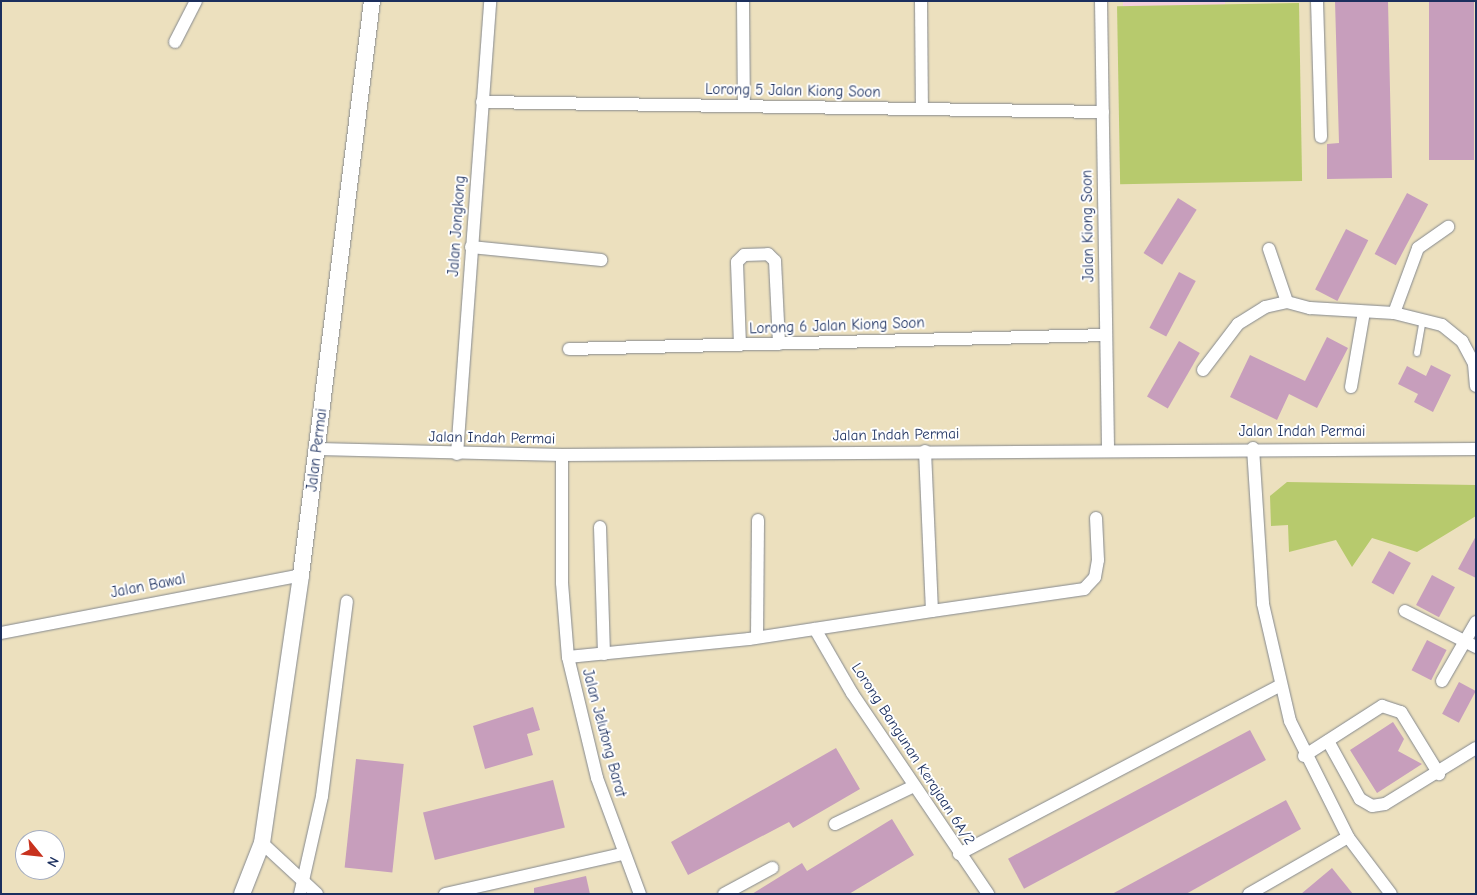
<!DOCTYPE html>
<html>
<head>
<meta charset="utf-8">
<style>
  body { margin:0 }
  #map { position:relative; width:1477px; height:895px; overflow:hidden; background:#ece0be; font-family:"Comic Neue",sans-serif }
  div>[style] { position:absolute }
  .built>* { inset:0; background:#f4cfdd }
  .green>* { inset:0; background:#b7ca6d; transform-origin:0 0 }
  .building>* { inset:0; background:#c79ebc; transform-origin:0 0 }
  .roads { filter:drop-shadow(0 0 1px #84888e) drop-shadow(0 0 1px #84888e) }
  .service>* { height:6px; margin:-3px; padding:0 3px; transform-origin:3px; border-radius:3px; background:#fff }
  .minor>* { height:12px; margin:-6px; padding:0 6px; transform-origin:6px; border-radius:6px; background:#fff }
  .tertiary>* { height:16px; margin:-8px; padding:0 8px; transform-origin:8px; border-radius:8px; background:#fff }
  span { translate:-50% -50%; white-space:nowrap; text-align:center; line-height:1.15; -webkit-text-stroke:4px #fff; paint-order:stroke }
  .street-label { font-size:15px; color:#1b2f5e }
  .frame { position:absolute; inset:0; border:2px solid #1b2f5e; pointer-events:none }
  .north { position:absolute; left:15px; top:830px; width:50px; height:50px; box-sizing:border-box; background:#fff; border:1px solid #a4acbf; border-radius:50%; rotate:118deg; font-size:14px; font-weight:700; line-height:20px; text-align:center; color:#1b2f5e }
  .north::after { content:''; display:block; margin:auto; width:18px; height:22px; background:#c8321e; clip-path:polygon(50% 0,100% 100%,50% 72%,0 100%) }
</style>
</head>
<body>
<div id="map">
  <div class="built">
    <div style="clip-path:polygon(1123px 1px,1225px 1px,1225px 5px,1123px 8px)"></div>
  </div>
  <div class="green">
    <div style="left:1299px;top:3px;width:178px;height:182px;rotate:89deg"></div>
    <div style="clip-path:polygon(1287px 482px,1476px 485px,1476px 516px,1417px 552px,1372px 538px,1352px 567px,1336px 540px,1289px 552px,1288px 525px,1271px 526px,1270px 496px)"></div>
  </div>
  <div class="building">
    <div style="clip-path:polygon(1335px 1px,1388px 1px,1392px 178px,1327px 179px,1327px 144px,1339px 143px)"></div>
    <div style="left:1429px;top:1px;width:45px;height:159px"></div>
    <div style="left:1407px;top:193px;width:24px;height:69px;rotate:28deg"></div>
    <div style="left:1178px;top:198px;width:22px;height:65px;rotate:32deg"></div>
    <div style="left:1346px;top:229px;width:25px;height:68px;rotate:27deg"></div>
    <div style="left:1179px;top:272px;width:19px;height:63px;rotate:28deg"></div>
    <div style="clip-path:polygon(1327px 337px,1348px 348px,1317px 408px,1289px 394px,1277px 420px,1230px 397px,1250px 355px,1305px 381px)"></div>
    <div style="left:1179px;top:341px;width:24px;height:64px;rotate:30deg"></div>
    <div style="clip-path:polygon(1431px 365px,1451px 375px,1433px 412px,1414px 402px,1418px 394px,1398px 384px,1407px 366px,1426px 376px)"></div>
    <div style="clip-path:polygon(1476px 536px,1476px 578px,1458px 569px)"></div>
    <div style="left:1389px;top:551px;width:25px;height:36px;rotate:29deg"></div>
    <div style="left:1432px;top:575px;width:26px;height:34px;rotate:28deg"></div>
    <div style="left:1427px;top:640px;width:22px;height:34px;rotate:27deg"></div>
    <div style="left:1459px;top:682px;width:19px;height:36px;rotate:28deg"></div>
    <div style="clip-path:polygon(533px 707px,540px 730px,527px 734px,533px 755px,485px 769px,473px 726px)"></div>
    <div style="clip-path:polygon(1393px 722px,1404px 739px,1398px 751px,1422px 764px,1377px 793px,1350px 750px)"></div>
    <div style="left:1250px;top:730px;width:34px;height:274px;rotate:62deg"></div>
    <div style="clip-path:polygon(836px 748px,860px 789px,793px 828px,789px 822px,688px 875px,671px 842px)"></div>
    <div style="left:356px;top:759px;width:48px;height:109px;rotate:6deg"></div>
    <div style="left:553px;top:780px;width:49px;height:134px;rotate:76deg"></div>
    <div style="clip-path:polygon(1286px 800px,1301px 829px,1186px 894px,1112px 894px)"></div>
    <div style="clip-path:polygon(892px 819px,914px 855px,849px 894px,752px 894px,802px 863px,807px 871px)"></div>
    <div style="clip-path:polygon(1332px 868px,1353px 894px,1301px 894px)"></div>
    <div style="clip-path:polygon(586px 876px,590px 894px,534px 894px,534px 888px)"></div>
  </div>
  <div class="roads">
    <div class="service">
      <div style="left:1417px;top:353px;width:35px;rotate:-80deg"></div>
    </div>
    <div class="minor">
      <div style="left:743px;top:1px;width:105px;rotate:89.5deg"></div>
      <div style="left:921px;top:1px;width:108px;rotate:89.5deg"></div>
      <div style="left:1101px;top:1px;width:449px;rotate:89.1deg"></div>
      <div style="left:1317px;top:1px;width:136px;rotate:88.3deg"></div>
      <div style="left:175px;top:42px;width:46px;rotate:-62.9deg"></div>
      <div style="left:482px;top:102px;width:621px;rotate:0.92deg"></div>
      <div style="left:471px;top:247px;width:131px;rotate:5.7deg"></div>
      <div style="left:1269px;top:249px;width:56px;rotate:71.2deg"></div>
      <div style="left:1287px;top:302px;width:24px;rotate:15deg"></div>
      <div style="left:1310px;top:308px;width:84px;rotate:3.4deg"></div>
      <div style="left:1394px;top:313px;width:49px;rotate:14deg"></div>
      <div style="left:1442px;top:325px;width:26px;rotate:39deg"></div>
      <div style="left:1462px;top:341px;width:26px;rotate:62deg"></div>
      <div style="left:1474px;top:364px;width:22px;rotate:85deg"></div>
      <div style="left:1394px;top:313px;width:69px;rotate:-69.7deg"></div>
      <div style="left:1418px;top:248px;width:37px;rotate:-35deg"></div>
      <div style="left:740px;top:345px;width:83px;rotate:-92.1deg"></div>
      <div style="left:737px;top:262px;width:10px;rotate:-45deg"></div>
      <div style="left:744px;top:255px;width:24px;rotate:-2deg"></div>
      <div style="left:768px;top:254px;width:10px;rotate:45deg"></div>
      <div style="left:775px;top:261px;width:83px;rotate:87.2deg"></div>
      <div style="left:569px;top:349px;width:537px;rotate:-1.49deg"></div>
      <div style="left:1203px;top:370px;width:58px;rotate:-52.7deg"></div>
      <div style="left:1238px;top:324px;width:32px;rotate:-32deg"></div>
      <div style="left:1265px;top:307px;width:23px;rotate:-13deg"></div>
      <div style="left:1351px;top:387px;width:76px;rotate:-80.2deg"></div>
      <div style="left:1253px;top:448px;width:156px;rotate:86.3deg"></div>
      <div style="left:1263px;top:604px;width:120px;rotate:77deg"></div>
      <div style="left:1290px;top:721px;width:130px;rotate:63.4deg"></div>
      <div style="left:1348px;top:837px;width:71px;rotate:53deg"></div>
      <div style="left:318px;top:449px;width:244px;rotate:1.4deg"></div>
      <div style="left:562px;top:455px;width:914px;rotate:-0.38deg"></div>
      <div style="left:925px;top:451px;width:160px;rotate:87.5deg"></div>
      <div style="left:932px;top:611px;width:154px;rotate:-8.2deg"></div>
      <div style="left:1084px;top:589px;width:16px;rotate:-47deg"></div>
      <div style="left:1095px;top:577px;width:17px;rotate:-80deg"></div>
      <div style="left:1098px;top:560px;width:42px;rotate:-92.7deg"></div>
      <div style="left:457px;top:454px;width:454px;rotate:-85.8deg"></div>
      <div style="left:562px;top:455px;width:128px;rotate:90deg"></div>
      <div style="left:562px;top:583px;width:74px;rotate:85.4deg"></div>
      <div style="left:568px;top:657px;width:124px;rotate:76.5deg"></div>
      <div style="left:597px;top:778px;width:124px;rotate:69.7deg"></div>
      <div style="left:600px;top:527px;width:127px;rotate:88.2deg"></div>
      <div style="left:1405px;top:611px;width:80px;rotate:26.9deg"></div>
      <div style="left:815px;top:629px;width:74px;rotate:60deg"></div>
      <div style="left:852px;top:693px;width:243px;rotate:55.9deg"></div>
      <div style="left:1px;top:633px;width:306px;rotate:-10.9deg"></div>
      <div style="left:757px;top:637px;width:117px;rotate:-89.5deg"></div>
      <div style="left:568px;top:657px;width:182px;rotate:-5.7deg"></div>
      <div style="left:749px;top:639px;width:185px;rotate:-8.7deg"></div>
      <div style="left:1442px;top:681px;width:68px;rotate:-60deg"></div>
      <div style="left:1328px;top:741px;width:66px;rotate:61.1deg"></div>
      <div style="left:1360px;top:799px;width:14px;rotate:30deg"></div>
      <div style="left:1372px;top:806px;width:13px;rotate:-9deg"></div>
      <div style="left:1385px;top:804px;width:107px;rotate:-31.6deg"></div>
      <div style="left:1304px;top:756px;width:93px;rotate:-32.7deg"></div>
      <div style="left:1382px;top:706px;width:20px;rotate:18deg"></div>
      <div style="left:1401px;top:712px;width:73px;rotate:58.5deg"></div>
      <div style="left:835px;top:824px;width:88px;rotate:-25.7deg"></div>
      <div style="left:262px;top:843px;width:75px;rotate:42.8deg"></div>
      <div style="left:959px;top:854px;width:361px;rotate:-27.7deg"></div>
      <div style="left:300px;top:894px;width:100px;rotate:-77.3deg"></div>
      <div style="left:322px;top:796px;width:196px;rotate:-82.7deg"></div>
      <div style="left:445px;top:894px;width:181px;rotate:-12.7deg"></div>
      <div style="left:724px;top:894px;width:55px;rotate:-28.4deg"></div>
      <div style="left:1249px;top:894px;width:114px;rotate:-29.9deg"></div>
    </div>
    <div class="tertiary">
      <div style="left:242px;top:894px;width:55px;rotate:-68.6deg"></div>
      <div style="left:262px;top:843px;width:271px;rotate:-81.7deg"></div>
      <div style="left:301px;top:575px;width:578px;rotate:-82.95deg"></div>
    </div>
  </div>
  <div class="street-label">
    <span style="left:793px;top:91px;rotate:1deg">Lorong 5 Jalan Kiong Soon</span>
    <span style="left:457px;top:226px;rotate:-86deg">Jalan Jongkong</span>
    <span style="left:1088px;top:226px;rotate:-91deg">Jalan Kiong Soon</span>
    <span style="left:837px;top:326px;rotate:-2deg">Lorong 6 Jalan Kiong Soon</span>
    <span style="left:1302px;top:432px">Jalan Indah Permai</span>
    <span style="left:896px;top:435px;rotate:-1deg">Jalan Indah Permai</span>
    <span style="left:492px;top:438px;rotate:1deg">Jalan Indah Permai</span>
    <span style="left:317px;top:450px;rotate:-83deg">Jalan Permai</span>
    <span style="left:148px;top:586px;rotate:-11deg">Jalan Bawal</span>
    <span style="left:604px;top:733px;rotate:75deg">Jalan Jelutong Barat</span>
    <span style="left:913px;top:754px;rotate:57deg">Lorong Bangunan Kerajaan 6A/2</span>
  </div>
  <div class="frame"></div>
  <div class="north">N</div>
</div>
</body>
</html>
